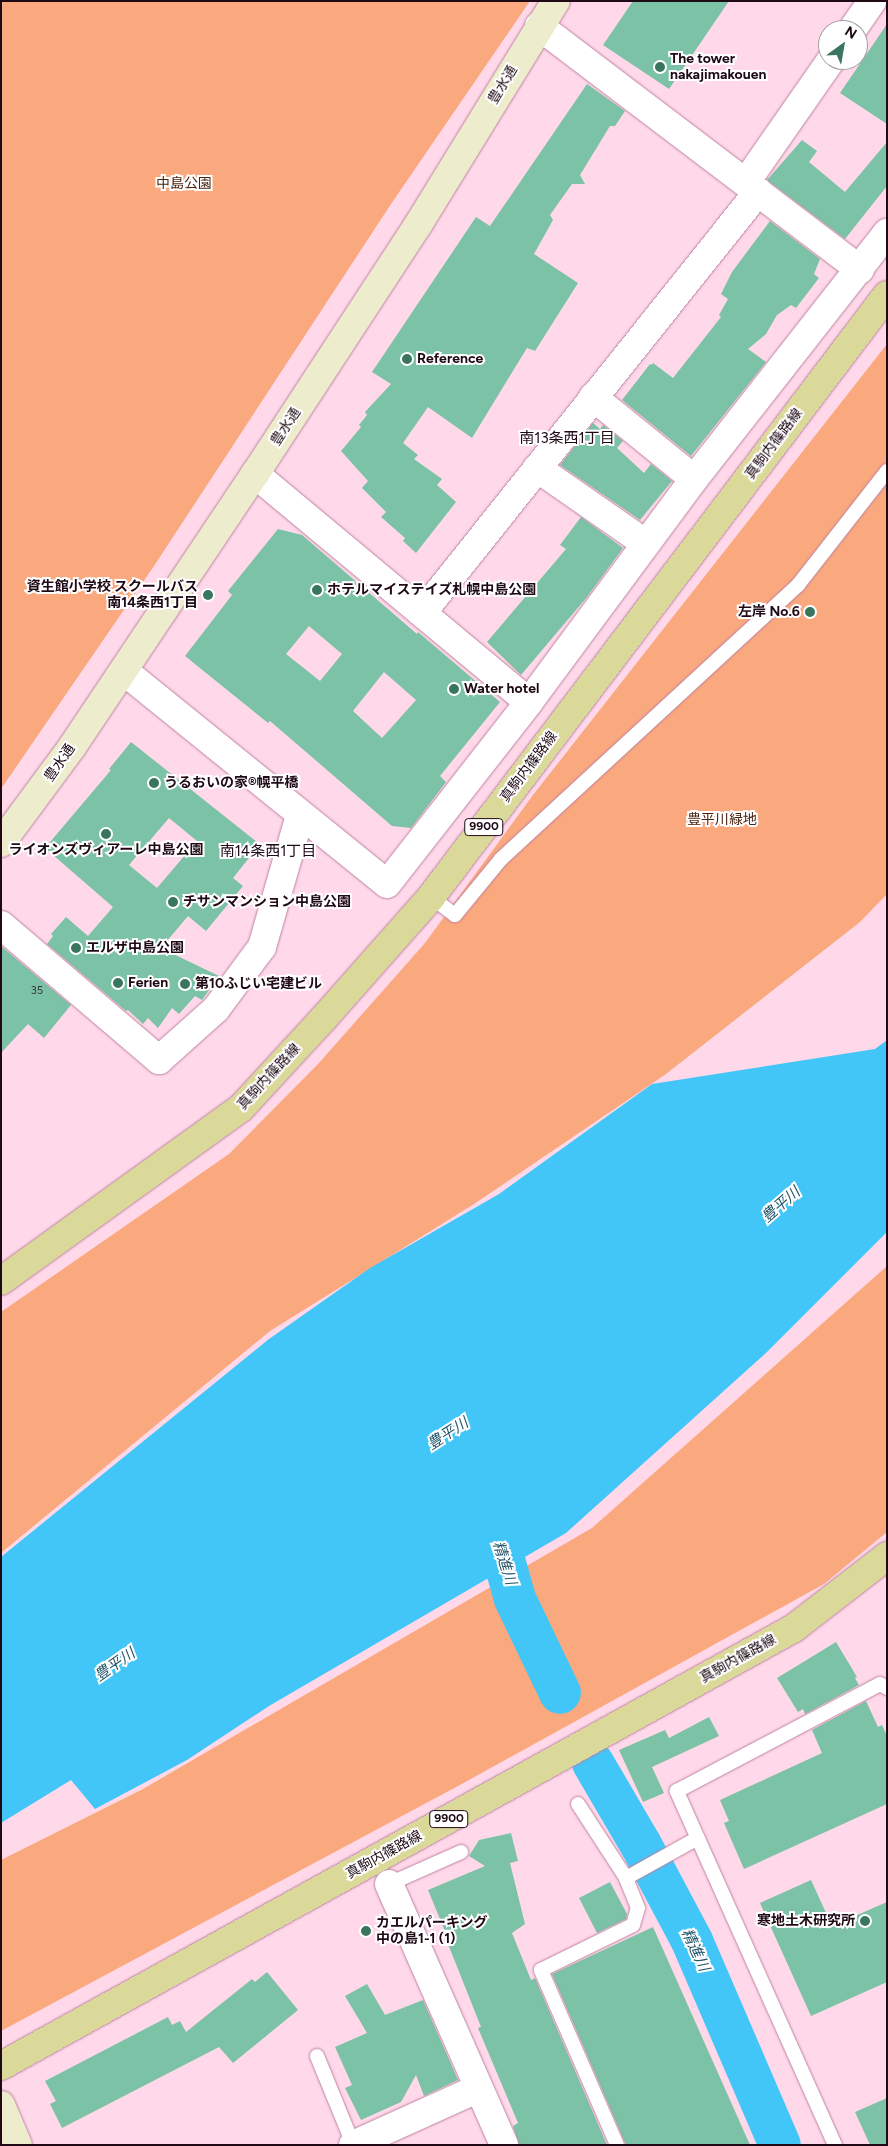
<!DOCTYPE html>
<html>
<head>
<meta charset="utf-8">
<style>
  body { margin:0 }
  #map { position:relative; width:888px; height:2146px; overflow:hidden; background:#ffd8ea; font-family:Figtree,"Noto Sans JP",sans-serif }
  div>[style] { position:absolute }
  .green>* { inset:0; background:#faa87e }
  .water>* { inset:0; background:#42c6f8 }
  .river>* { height:42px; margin:-21px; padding:0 21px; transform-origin:21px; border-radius:21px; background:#42c6f8 }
  .building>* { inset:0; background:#7bc2a6 }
  .roads { filter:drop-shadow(0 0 1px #be83a1) drop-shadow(0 0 1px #be83a1) }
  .lane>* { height:14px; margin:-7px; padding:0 7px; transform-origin:7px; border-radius:7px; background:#fff }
  .street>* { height:28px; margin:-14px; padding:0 14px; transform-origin:14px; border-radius:14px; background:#fff }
  .secondary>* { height:28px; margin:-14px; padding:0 14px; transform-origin:14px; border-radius:14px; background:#edeccc }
  .primary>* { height:28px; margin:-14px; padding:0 14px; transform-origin:14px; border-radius:14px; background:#dbd99a }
  .dots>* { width:14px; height:14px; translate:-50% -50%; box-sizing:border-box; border:2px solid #fff; border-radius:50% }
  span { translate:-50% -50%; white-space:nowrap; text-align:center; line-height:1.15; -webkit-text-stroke:4px #fff; paint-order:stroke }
  .number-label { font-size:11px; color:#353739 }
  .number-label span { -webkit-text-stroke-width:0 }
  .shield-label span { padding:1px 4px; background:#fff; border:1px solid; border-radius:4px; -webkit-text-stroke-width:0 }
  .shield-label { font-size:12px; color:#1e0915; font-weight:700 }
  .poi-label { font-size:14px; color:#1e0915; font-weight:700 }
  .left { translate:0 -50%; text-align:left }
  .right { translate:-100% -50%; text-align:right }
  .street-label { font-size:14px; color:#1e0915 }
  .park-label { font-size:14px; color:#4a2410 }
  .neighbourhood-label { font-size:15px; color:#1e0915 }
  .water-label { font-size:15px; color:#24576c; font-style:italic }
  .frame { position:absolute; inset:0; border:2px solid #1e0915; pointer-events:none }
  .north { position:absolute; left:818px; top:20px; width:50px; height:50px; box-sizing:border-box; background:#fff; border:1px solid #a59da1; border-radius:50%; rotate:32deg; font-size:14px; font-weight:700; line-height:20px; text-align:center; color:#1e0915 }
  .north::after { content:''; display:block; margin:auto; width:18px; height:22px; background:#3a7560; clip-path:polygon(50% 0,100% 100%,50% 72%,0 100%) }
</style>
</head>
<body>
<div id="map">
  <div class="green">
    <div style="clip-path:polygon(1px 1px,530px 1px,391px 204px,154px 566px,1px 789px)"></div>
    <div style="clip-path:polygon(887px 344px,887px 894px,860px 922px,666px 1074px,474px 1204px,270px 1331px,1px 1553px,1px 1312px,229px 1154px,319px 1063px,425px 943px,533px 795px)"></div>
    <div style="clip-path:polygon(887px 1266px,887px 1532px,824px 1584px,458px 1786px,1px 2031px,1px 1860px,143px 1789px,592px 1528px)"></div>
  </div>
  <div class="water">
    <div style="clip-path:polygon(887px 1040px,887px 1232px,767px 1352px,566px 1533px,269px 1706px,187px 1760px,95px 1809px,71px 1780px,1px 1823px,1px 1557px,269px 1339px,370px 1268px,499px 1194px,652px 1084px,875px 1049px)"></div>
  </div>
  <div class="river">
    <div style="left:486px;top:1513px;width:46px;rotate:68.4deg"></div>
    <div style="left:503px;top:1556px;width:45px;rotate:74.4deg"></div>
    <div style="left:515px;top:1599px;width:104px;rotate:64.4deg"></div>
    <div style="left:593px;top:1763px;width:95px;rotate:59.7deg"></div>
    <div style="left:641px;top:1845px;width:109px;rotate:62deg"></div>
    <div style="left:692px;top:1941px;width:222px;rotate:66.7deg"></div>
  </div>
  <div class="building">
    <div style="clip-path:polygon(633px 1px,729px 1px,669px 89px,603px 45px)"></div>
    <div style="clip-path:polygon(887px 24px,887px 124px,840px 93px)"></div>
    <div style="clip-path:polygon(587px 84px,625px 111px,615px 126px,610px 126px,580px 175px,585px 184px,572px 184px,550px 215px,553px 220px,534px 254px,578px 283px,535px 351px,527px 348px,472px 438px,428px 407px,403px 443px,418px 455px,414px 459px,442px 479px,437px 485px,456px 502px,416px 553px,403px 541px,405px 538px,381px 517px,386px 512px,362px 488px,368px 481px,341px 451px,361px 427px,359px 425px,367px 415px,365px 412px,391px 384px,372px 372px,476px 217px,490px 226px)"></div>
    <div style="clip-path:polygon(802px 140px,817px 151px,809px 162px,845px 192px,887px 142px,887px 186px,845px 239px,767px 180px)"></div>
    <div style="clip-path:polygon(770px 221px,820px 259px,814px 274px,819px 278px,796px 308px,791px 305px,777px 315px,766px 334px,748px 349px,766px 362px,691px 456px,622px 400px,650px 364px,651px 365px,653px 363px,673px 378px,721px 317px,719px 315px,728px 299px,721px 294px,732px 272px)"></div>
    <div style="clip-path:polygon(593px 423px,600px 429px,603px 425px,623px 441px,617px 448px,644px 473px,651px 464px,672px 481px,640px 520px,560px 465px)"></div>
    <div style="clip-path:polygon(581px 517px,623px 548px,587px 597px,521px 675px,487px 642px,566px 549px,560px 545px)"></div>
    <div style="clip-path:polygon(evenodd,278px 529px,302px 535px,417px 634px,418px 632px,500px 702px,440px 776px,446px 782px,411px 828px,392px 826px,270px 721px,268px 723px,185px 656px,232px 595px,228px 591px,278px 529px,309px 626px,342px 654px,320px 681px,286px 654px,309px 626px,278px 529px,384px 672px,416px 700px,382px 738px,353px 711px,384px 672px)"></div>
    <div style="clip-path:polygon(evenodd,131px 742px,257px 842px,246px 856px,249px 858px,233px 878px,243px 886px,206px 931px,188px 916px,161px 948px,219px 976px,202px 1000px,195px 996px,179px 1014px,172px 1008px,158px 1028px,148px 1018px,143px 1024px,128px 1010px,126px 1011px,47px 944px,53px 936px,51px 934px,66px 917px,88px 936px,113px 907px,45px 848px,111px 770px,109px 769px,131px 742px,169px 818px,197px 841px,157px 888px,129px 865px,169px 818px)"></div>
    <div style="clip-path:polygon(1px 946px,71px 1005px,44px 1038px,28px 1024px,1px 1053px)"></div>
    <div style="clip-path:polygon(836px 1642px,857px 1677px,855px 1678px,859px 1685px,805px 1714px,803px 1709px,798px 1712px,777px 1678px)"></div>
    <div style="clip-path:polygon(866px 1701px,878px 1727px,882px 1725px,887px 1736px,887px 1804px,744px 1869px,724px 1823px,729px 1821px,720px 1800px,822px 1753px,812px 1730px)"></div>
    <div style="clip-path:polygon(709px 1717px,719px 1736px,652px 1767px,664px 1793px,643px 1802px,619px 1750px,665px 1730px,669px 1738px)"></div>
    <div style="clip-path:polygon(511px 1833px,518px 1861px,510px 1863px,525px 1924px,512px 1933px,531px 1980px,535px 1978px,607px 2145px,519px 2145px,513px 2126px,518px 2123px,478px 2028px,481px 2027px,448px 1944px,450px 1943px,428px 1890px,485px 1866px,469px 1856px,479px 1840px)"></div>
    <div style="clip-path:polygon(811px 1880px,832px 1926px,887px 1902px,887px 1982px,811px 2016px,760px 1903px)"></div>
    <div style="clip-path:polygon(610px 1882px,627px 1914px,626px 1919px,597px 1933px,579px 1898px)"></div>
    <div style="clip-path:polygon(653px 1927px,750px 2145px,626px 2145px,552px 1974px)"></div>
    <div style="clip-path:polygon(267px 1972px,298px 2010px,233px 2063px,219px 2047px,62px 2128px,50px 2104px,56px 2101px,45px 2081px,168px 2017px,172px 2025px,180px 2021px,186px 2032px,252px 1979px,255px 1982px)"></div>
    <div style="clip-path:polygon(367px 1984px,385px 2015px,423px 2000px,458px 2080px,424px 2096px,416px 2075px,401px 2102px,361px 2120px,345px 2088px,352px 2085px,335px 2047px,367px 2033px,345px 1996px)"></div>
    <div style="clip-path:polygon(887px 2098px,887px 2145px,870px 2145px,855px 2112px)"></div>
  </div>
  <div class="roads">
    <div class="lane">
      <div style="left:431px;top:897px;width:30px;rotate:37deg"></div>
      <div style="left:455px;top:915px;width:72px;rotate:-50.6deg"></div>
      <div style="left:501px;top:859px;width:404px;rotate:-42.7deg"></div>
      <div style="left:798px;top:585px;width:145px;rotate:-52deg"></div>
      <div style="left:578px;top:1804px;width:88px;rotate:57deg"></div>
      <div style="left:626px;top:1878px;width:82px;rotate:-29.1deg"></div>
      <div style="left:389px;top:1884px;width:79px;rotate:-24deg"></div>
      <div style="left:317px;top:2056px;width:95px;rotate:67.8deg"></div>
      <div style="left:617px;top:2145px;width:191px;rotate:-113.5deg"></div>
      <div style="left:541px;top:1970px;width:102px;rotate:-26.1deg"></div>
      <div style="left:633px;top:1925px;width:18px;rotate:-74deg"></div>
      <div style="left:638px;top:1908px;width:32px;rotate:-112deg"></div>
      <div style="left:835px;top:2145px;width:388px;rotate:-114.1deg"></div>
      <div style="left:677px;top:1791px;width:229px;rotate:-27.8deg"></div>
      <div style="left:880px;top:1684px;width:8px;rotate:30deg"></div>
    </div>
    <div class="street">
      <div style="left:539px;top:26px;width:403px;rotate:37.2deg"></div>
      <div style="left:852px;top:30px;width:35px;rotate:-55deg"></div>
      <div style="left:746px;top:182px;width:149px;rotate:-55.1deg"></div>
      <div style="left:593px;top:397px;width:130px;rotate:39.1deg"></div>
      <div style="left:537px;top:468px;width:131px;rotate:34.8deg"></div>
      <div style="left:255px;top:474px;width:356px;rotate:39.8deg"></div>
      <div style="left:422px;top:613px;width:539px;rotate:-51.41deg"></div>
      <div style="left:124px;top:671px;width:338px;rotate:39deg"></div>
      <div style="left:387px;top:884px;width:231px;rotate:-52deg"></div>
      <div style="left:529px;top:702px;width:277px;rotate:-53.5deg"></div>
      <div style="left:694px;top:479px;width:313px;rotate:-51.9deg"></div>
      <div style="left:1px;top:925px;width:208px;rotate:40.5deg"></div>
      <div style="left:159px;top:1060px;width:76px;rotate:-41.8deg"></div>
      <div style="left:216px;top:1009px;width:77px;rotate:-53.4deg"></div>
      <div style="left:262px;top:947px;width:137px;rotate:-73.9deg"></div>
      <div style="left:389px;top:1884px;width:285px;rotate:66.2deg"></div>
      <div style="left:353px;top:2145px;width:136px;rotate:-24.3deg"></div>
    </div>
    <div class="secondary">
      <div style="left:1px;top:843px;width:119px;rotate:-53.5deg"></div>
      <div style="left:72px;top:747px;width:329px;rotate:-56.2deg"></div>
      <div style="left:255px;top:474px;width:298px;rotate:-56.8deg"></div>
      <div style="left:418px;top:225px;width:263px;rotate:-58.4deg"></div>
      <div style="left:1px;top:2105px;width:43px;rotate:67deg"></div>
    </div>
    <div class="primary">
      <div style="left:1px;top:1281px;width:296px;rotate:-35.8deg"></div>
      <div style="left:241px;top:1108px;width:122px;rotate:-47.3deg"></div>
      <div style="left:324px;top:1018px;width:162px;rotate:-48.5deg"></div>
      <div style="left:431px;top:897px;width:755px;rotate:-52.86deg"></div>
      <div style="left:1px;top:2066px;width:906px;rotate:-28.91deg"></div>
      <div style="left:794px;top:1628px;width:118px;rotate:-37.7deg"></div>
    </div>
  </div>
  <div class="dots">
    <div style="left:660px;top:67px;background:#3a7560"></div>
    <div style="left:407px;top:359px;background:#3a7560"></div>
    <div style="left:317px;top:590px;background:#3a7560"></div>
    <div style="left:208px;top:595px;background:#3a7560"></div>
    <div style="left:810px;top:612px;background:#3a7560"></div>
    <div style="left:454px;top:689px;background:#3a7560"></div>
    <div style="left:154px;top:783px;background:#3a7560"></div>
    <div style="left:106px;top:834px;background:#3a7560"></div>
    <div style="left:173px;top:902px;background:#3a7560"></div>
    <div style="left:76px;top:948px;background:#3a7560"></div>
    <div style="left:118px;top:983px;background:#3a7560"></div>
    <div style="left:185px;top:984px;background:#3a7560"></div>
    <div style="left:865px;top:1921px;background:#3a7560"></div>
    <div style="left:366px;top:1931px;background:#3a7560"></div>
  </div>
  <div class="number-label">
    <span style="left:37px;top:991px">35</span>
  </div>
  <div class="shield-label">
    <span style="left:484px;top:827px">9900</span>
    <span style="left:449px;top:1819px">9900</span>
  </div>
  <div class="poi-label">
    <span class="left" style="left:670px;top:67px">The tower<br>nakajimakouen</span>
    <span class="left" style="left:417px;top:359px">Reference</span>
    <span class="right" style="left:198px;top:595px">資生館小学校 スクールバス<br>南14条西1丁目</span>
    <span class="left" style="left:327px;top:590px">ホテルマイステイズ札幌中島公園</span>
    <span class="right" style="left:800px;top:612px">左岸 No.6</span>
    <span class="left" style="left:464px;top:689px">Water hotel</span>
    <span class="left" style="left:164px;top:783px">うるおいの家®幌平橋</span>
    <span style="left:106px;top:850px">ライオンズヴィアーレ中島公園</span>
    <span class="left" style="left:183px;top:902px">チサンマンション中島公園</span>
    <span class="left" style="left:86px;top:948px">エルザ中島公園</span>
    <span class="left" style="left:128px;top:983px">Ferien</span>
    <span class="left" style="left:195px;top:984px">第10ふじい宅建ビル</span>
    <span class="right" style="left:855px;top:1921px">寒地土木研究所</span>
    <span class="left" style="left:376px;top:1931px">カエルパーキング<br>中の島1-1 (1)</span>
  </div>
  <div class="street-label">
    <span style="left:503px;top:85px;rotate:-59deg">豊水通</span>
    <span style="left:286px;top:427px;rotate:-57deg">豊水通</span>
    <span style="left:774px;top:444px;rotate:-53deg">真駒内篠路線</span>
    <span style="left:60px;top:763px;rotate:-55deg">豊水通</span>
    <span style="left:529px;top:767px;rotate:-53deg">真駒内篠路線</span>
    <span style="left:269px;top:1077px;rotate:-47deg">真駒内篠路線</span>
    <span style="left:738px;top:1659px;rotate:-29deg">真駒内篠路線</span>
    <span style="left:384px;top:1855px;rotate:-29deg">真駒内篠路線</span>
  </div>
  <div class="park-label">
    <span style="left:184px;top:184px">中島公園</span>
    <span style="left:722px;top:820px">豊平川緑地</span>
  </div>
  <div class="neighbourhood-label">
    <span style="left:567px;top:439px">南13条西1丁目</span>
    <span style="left:268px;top:852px">南14条西1丁目</span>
  </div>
  <div class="water-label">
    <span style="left:781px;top:1205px;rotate:-41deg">豊平川</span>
    <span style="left:448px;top:1434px;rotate:-33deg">豊平川</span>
    <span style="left:504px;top:1563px;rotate:72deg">精進川</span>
    <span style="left:115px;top:1665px;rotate:-35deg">豊平川</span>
    <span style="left:695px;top:1950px;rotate:65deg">精進川</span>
  </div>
  <div class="frame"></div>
  <div class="north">N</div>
</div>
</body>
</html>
